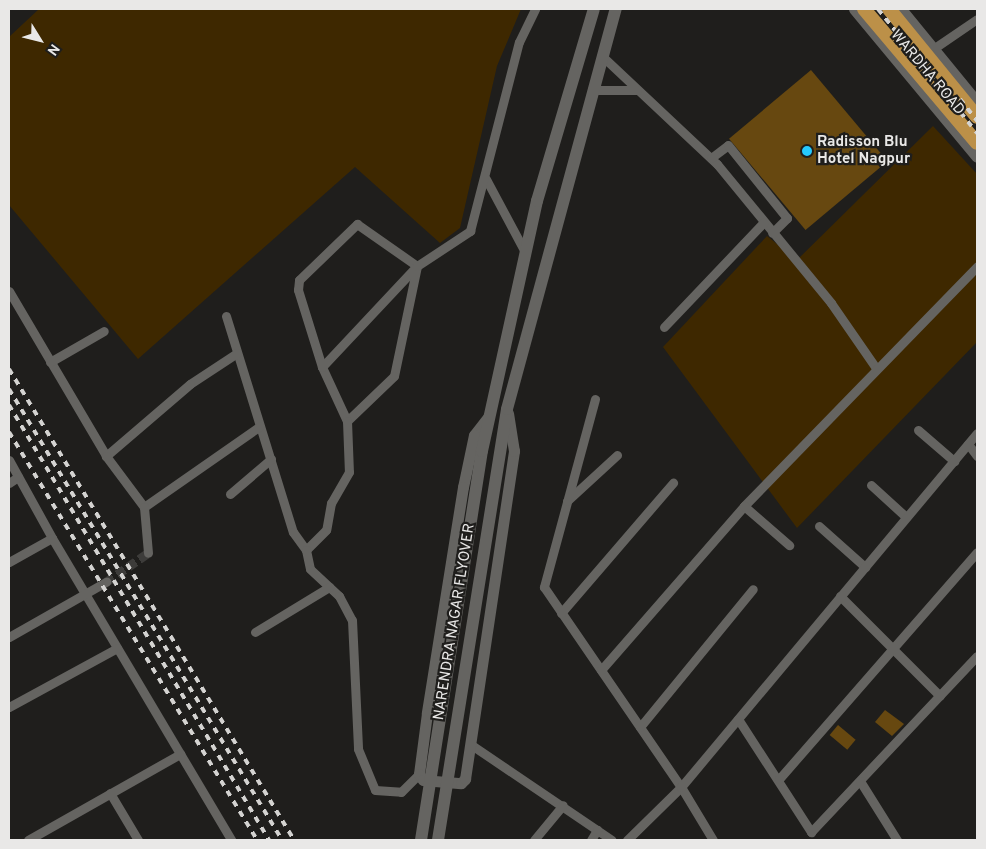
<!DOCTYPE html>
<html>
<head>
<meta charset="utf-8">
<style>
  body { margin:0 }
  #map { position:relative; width:986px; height:849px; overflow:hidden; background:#1f1e1c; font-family:Overpass,sans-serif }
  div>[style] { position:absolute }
  .green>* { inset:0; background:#3e2800 }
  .building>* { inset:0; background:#674810; transform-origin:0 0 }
  .minor-tunnel>* { height:9px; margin-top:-4.5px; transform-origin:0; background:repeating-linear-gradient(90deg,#3d3c3a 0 9px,transparent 0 13.5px) }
  .minor>* { height:9px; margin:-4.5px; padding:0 4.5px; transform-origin:4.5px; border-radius:4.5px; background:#656461 }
  .tertiary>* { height:11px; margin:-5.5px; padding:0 5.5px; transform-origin:5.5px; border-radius:5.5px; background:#656461 }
  .secondary>* { height:12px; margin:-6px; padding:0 6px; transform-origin:6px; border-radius:6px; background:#656461 }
  .trunk>* { height:14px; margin:-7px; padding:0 7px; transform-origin:7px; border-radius:7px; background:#bc9048 }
  .rail>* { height:4px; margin-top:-2px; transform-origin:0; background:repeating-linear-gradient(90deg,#d4d3d1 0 6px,transparent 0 12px) }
  .dots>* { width:14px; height:14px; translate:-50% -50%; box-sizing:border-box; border:2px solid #1f1e1c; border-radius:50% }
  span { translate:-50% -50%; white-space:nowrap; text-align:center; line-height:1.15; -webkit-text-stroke:4.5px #1f1e1c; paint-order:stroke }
  .street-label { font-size:15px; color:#e9e8e7 }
  .poi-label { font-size:15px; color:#e9e8e7; font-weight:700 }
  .left { translate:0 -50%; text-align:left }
  .frame { position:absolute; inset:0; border:10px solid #e9e8e7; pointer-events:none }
  .north { position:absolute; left:15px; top:15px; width:50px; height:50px; -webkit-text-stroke:4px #1f1e1c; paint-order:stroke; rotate:126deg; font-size:14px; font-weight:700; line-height:20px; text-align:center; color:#e9e8e7 }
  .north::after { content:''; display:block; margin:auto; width:18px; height:22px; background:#e9e8e7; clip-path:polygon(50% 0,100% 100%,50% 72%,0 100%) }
</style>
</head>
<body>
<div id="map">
  <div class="green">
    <div style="clip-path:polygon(39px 9px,521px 9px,497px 66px,460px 228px,440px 243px,355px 167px,138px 359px,9px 205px,9px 37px)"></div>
    <div style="clip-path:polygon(933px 126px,977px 174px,977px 342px,797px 528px,663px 347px,767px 236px,797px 260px)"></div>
  </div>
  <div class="building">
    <div style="left:811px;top:70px;width:119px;height:107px;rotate:50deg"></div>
    <div style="clip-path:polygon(885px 710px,904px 724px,892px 736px,875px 722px)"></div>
    <div style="left:838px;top:725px;width:23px;height:13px;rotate:40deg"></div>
  </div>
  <div class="minor-tunnel">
    <div style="left:106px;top:582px;width:51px;rotate:-34.6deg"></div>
  </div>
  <div class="minor">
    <div style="left:933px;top:49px;width:53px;rotate:-34.3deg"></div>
    <div style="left:602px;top:56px;width:158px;rotate:43.2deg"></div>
    <div style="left:717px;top:164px;width:180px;rotate:50.6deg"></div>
    <div style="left:831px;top:303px;width:79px;rotate:55.3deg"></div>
    <div style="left:592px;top:90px;width:45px"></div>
    <div style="left:711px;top:158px;width:21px;rotate:-37deg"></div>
    <div style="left:728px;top:145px;width:94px;rotate:51.1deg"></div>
    <div style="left:787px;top:218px;width:21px;rotate:135deg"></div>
    <div style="left:486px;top:179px;width:83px;rotate:61.9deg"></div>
    <div style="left:357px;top:224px;width:73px;rotate:35deg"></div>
    <div style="left:417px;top:266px;width:112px;rotate:101.8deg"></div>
    <div style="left:394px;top:376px;width:65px;rotate:136.2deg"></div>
    <div style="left:347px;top:421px;width:60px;rotate:-114.8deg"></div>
    <div style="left:322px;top:367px;width:81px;rotate:-107.3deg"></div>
    <div style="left:298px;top:290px;width:10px;rotate:-84deg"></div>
    <div style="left:299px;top:280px;width:81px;rotate:-44deg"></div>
    <div style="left:9px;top:291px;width:191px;rotate:59.5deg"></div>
    <div style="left:226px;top:316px;width:226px;rotate:72.8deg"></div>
    <div style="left:293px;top:532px;width:22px;rotate:54deg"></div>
    <div style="left:664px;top:327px;width:144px;rotate:-46.4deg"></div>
    <div style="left:237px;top:353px;width:56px;rotate:146.6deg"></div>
    <div style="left:190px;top:384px;width:111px;rotate:139.4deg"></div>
    <div style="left:106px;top:456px;width:64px;rotate:53.3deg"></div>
    <div style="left:144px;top:507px;width:141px;rotate:-34.9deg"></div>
    <div style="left:50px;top:362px;width:62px;rotate:-29.9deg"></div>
    <div style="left:322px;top:367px;width:139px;rotate:-46.8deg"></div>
    <div style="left:417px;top:266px;width:64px;rotate:-33.4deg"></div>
    <div style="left:470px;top:231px;width:195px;rotate:-75.5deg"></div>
    <div style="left:519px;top:42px;width:37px;rotate:-64deg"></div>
    <div style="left:595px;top:399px;width:195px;rotate:105.2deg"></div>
    <div style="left:544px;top:587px;width:242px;rotate:55.6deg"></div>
    <div style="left:681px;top:787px;width:76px;rotate:135.5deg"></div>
    <div style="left:347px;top:421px;width:51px;rotate:87.8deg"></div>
    <div style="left:349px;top:472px;width:36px;rotate:120deg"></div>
    <div style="left:331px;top:503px;width:27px;rotate:100deg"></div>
    <div style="left:326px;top:530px;width:28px;rotate:135deg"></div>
    <div style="left:306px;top:550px;width:19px;rotate:78deg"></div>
    <div style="left:310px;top:569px;width:40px;rotate:43deg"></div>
    <div style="left:339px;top:596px;width:27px;rotate:62deg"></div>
    <div style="left:352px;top:620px;width:129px;rotate:87.3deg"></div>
    <div style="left:358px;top:749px;width:44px;rotate:67.5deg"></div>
    <div style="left:375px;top:790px;width:26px;rotate:4deg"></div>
    <div style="left:401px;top:792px;width:25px;rotate:-45deg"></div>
    <div style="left:918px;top:430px;width:48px;rotate:40.7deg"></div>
    <div style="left:968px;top:444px;width:15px;rotate:53deg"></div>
    <div style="left:9px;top:460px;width:89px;rotate:61.1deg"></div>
    <div style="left:9px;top:483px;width:11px;rotate:-34deg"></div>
    <div style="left:871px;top:485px;width:47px;rotate:42.4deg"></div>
    <div style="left:230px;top:494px;width:54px;rotate:-40.5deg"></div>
    <div style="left:567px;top:501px;width:68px;rotate:-42.6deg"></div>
    <div style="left:744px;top:506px;width:334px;rotate:-45.8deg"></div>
    <div style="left:144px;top:507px;width:46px;rotate:85deg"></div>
    <div style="left:819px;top:526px;width:62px;rotate:41.7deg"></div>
    <div style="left:9px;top:562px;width:49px;rotate:-29.2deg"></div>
    <div style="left:52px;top:538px;width:351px;rotate:59.3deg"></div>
    <div style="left:840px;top:596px;width:141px;rotate:45deg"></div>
    <div style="left:561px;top:613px;width:172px;rotate:-49.3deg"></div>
    <div style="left:255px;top:632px;width:87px;rotate:-31.3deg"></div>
    <div style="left:9px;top:637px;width:112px;rotate:-29.6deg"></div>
    <div style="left:601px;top:670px;width:218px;rotate:-48.9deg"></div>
    <div style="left:744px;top:506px;width:60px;rotate:40.9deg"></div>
    <div style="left:9px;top:707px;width:123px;rotate:-28.6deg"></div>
    <div style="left:738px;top:719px;width:135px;rotate:57.1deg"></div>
    <div style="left:811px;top:832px;width:242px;rotate:-46.7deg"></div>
    <div style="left:640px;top:727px;width:178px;rotate:-50.7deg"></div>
    <div style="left:470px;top:744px;width:171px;rotate:34.1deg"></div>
    <div style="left:779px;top:779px;width:301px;rotate:-48.9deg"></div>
    <div style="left:860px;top:781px;width:70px;rotate:57.9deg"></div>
    <div style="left:110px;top:793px;width:55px;rotate:59.2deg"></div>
    <div style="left:28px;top:840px;width:175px;rotate:-29.5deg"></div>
    <div style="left:534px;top:840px;width:45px;rotate:-50.4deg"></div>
    <div style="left:591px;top:840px;width:12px;rotate:-59deg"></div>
    <div style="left:713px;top:840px;width:62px;rotate:-121.1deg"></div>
    <div style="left:681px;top:787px;width:461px;rotate:-50.1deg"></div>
  </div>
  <div class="tertiary">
    <div style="left:854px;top:9px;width:192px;rotate:50.3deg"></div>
    <div style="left:901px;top:9px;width:120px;rotate:50.7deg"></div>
    <div style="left:489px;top:416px;width:24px;rotate:128deg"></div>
    <div style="left:474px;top:435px;width:53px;rotate:101.9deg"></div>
    <div style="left:463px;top:487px;width:229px;rotate:99.1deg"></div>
    <div style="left:427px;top:713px;width:62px;rotate:97.5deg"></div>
    <div style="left:419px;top:774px;width:7px;rotate:56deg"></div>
    <div style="left:423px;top:780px;width:38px;rotate:5deg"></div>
    <div style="left:461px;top:783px;width:6px;rotate:-45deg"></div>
    <div style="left:465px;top:779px;width:332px;rotate:-81.5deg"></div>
    <div style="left:514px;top:451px;width:38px;rotate:-99deg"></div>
  </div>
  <div class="secondary">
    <div style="left:421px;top:840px;width:394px;rotate:-81.1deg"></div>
    <div style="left:482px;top:451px;width:256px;rotate:-77.6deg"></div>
    <div style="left:537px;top:201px;width:200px;rotate:-73.5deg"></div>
    <div style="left:438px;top:840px;width:436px;rotate:-80.9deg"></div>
    <div style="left:507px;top:409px;width:415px;rotate:-74.8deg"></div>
  </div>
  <div class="trunk">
    <div style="left:864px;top:9px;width:175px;rotate:49.9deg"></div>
    <div style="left:889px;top:9px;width:139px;rotate:50.8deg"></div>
  </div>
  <div class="rail">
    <div style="left:878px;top:9px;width:159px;rotate:51.4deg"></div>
    <div style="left:960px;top:99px;width:28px;rotate:52deg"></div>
    <div style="left:9px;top:369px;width:551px;rotate:58.82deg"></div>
    <div style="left:9px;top:389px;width:527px;rotate:58.81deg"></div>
    <div style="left:9px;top:405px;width:507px;rotate:59.13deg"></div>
    <div style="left:9px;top:432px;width:477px;rotate:58.7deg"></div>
  </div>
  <div class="dots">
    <div style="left:807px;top:151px;background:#25c9fe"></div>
  </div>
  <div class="street-label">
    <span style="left:927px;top:73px;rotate:50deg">WARDHA ROAD</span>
    <span style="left:455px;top:622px;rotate:-81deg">NARENDRA NAGAR FLYOVER</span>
  </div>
  <div class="poi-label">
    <span class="left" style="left:817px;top:151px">Radisson Blu<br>Hotel Nagpur</span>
  </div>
  <div class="frame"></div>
  <div class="north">N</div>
</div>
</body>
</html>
